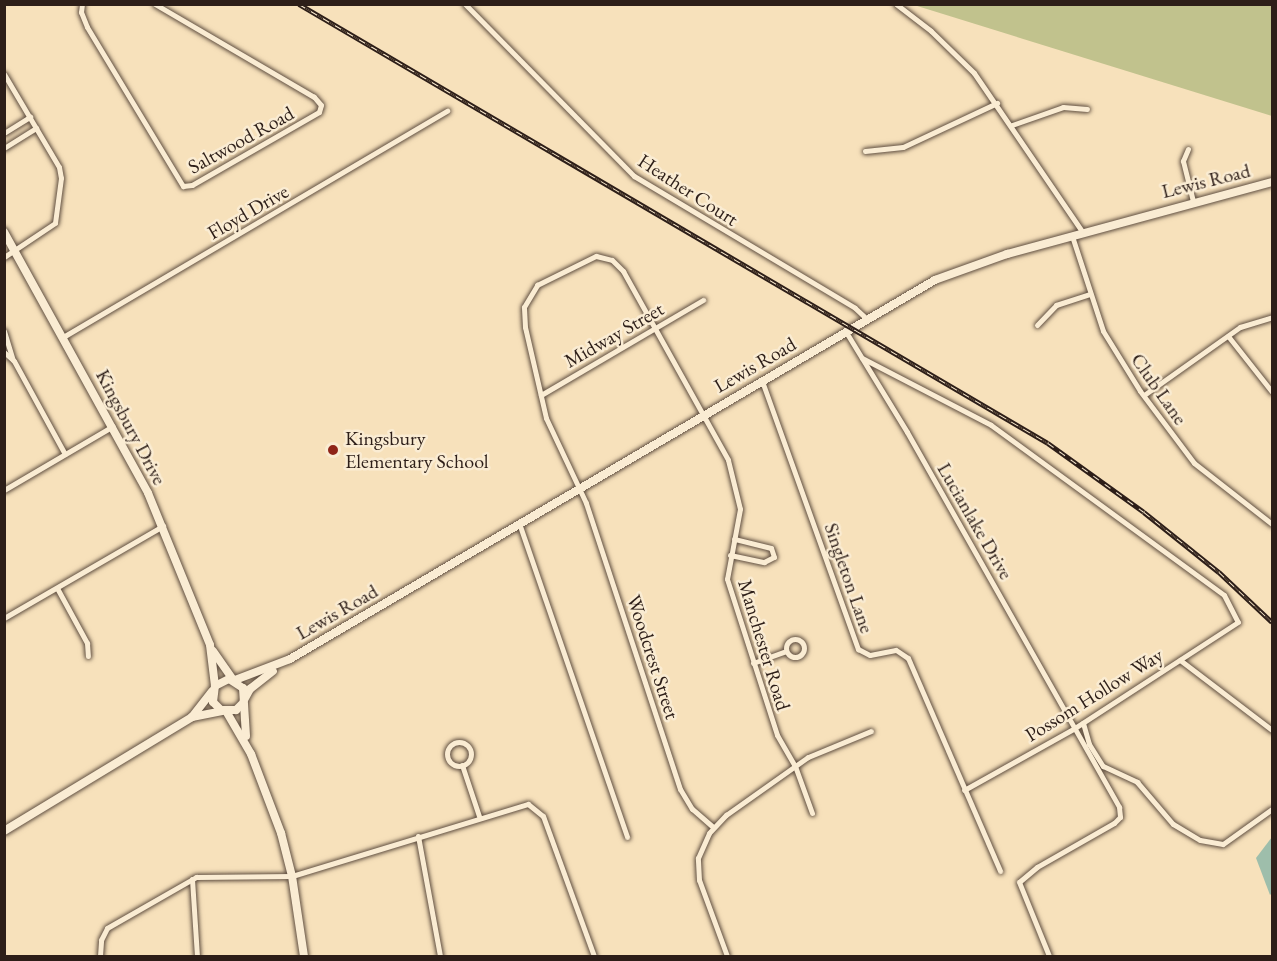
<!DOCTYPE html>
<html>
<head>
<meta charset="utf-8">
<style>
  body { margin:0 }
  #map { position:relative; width:1277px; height:961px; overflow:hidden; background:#f7e1bb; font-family:"EB Garamond",serif }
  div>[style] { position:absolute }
  .green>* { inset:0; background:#c1c28d }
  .water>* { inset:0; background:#9ebeab }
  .roads { filter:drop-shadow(0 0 2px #604f41) drop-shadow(0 0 2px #604f41) }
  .street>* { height:5px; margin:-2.5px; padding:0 2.5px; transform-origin:2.5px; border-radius:2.5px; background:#faecd3 }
  .street>.ring { margin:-2.5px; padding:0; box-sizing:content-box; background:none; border:5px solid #faecd3; border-radius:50% }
  .secondary>* { height:8px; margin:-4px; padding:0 4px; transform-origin:4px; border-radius:4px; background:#faecd3 }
  .rail>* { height:4.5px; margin-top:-2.25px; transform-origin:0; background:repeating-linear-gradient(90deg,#faecd3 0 7px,#2d1e18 0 14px); box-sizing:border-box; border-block:2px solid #2d1e18 }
  .dots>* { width:16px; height:16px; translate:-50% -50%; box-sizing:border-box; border:3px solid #faecd3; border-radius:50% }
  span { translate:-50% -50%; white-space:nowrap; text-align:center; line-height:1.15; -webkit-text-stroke:5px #faecd3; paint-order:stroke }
  .street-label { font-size:20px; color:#2d1e18 }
  .poi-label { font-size:20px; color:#2d1e18 }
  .left { translate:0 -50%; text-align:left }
  .frame { position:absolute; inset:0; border:6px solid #2d1e18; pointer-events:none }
</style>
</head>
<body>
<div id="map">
  <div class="green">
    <div style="clip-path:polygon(914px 5px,1272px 5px,1272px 116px)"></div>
  </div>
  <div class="water">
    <div style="clip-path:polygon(1272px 837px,1272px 893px,1270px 895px,1256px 858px)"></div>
  </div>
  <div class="roads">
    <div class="street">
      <div style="left:82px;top:4px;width:8px;rotate:97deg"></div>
      <div style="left:81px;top:12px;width:16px;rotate:68deg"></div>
      <div style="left:87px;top:27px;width:186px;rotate:58.9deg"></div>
      <div style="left:183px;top:186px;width:9px;rotate:-6deg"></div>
      <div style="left:192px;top:185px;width:146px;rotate:-29.9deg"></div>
      <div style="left:319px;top:112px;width:7px;rotate:-74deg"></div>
      <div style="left:321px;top:105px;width:11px;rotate:-131deg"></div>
      <div style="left:314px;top:97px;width:184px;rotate:-149.7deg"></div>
      <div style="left:465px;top:4px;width:241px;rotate:45.5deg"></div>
      <div style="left:634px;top:176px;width:257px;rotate:30.8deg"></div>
      <div style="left:855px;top:308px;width:16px;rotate:43deg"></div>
      <div style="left:896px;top:4px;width:44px;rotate:37.6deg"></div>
      <div style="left:931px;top:31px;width:60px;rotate:44.3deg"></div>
      <div style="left:974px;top:73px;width:194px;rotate:55.7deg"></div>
      <div style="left:4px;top:74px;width:108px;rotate:59.4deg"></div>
      <div style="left:59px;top:167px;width:11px;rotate:80deg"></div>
      <div style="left:61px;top:178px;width:45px;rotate:97.6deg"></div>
      <div style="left:55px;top:223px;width:61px;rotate:146.3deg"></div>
      <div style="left:1012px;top:125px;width:54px;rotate:-19.4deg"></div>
      <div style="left:1063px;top:107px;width:24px;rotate:5deg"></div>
      <div style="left:4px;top:133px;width:31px;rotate:-32deg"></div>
      <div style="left:4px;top:148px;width:38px;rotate:-32deg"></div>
      <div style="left:1188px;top:149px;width:13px;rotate:113deg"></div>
      <div style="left:1183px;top:161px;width:41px;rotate:76deg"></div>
      <div style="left:865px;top:151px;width:38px;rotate:-6deg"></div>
      <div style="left:903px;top:147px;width:104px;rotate:-25.1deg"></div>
      <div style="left:1072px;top:236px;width:100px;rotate:71.9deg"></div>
      <div style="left:1103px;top:331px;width:70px;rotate:58.3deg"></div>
      <div style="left:1140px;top:391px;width:90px;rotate:53.1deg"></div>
      <div style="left:1194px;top:463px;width:99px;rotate:38deg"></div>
      <div style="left:1037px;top:325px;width:28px;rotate:-46deg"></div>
      <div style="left:1056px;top:305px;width:36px;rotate:-18deg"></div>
      <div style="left:4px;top:331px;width:30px;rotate:73deg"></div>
      <div style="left:846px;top:332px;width:117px;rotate:58.6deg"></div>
      <div style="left:907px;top:432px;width:431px;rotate:60.5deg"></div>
      <div style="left:1119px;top:807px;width:10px;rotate:84deg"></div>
      <div style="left:1120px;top:817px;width:8px;rotate:135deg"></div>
      <div style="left:1114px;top:823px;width:89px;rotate:150.3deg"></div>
      <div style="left:1037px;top:867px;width:23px;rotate:140deg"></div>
      <div style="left:1019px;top:882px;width:80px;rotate:67.9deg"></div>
      <div style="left:1228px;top:336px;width:71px;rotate:51.8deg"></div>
      <div style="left:63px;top:337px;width:446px;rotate:-30.5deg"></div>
      <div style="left:4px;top:352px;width:13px;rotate:42deg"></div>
      <div style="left:14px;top:361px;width:106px;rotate:61.3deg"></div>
      <div style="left:862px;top:358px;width:145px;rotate:27.4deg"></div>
      <div style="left:991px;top:425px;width:288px;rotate:36.1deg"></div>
      <div style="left:1224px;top:595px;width:30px;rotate:63deg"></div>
      <div style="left:1238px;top:622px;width:194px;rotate:147deg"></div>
      <div style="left:1075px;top:728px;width:127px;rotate:150.8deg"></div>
      <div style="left:762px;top:381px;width:285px;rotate:70.3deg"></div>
      <div style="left:858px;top:649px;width:13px;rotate:27deg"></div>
      <div style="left:870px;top:655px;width:26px;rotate:-11deg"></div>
      <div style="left:896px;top:650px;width:14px;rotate:34deg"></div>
      <div style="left:908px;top:658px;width:232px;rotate:66.6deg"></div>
      <div style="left:541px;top:395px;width:188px;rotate:-30.4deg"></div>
      <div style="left:1144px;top:395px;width:118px;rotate:-35.3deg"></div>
      <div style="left:1240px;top:327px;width:34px;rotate:-17deg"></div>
      <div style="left:4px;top:490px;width:126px;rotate:-30.4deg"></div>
      <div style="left:519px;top:523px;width:332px;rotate:71deg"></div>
      <div style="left:730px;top:555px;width:35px;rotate:12deg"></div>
      <div style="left:764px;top:562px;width:11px;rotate:-27deg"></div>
      <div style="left:774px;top:557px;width:9px;rotate:-108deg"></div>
      <div style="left:771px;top:548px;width:38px;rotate:-166deg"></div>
      <div style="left:57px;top:588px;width:63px;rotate:61.4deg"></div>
      <div style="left:87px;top:643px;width:13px;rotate:86deg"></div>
      <div style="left:4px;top:618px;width:184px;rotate:-30.1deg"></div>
      <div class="ring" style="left:786px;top:639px;width:13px;height:13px"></div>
      <div style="left:1180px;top:660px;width:116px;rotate:37.3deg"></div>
      <div style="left:753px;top:663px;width:35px;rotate:-20deg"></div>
      <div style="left:1083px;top:723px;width:22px;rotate:74deg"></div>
      <div style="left:1089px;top:744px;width:26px;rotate:58deg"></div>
      <div style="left:1103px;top:766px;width:38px;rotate:25deg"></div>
      <div style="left:1137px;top:782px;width:55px;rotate:49.4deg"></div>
      <div style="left:1173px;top:824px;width:31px;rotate:31deg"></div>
      <div style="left:1200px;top:840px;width:23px;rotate:10deg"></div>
      <div style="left:1223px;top:844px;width:60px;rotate:-35.5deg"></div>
      <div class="ring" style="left:447px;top:742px;width:19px;height:19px"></div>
      <div style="left:462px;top:765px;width:54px;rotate:71.6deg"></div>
      <div style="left:713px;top:827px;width:28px;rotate:-139deg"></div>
      <div style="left:692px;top:809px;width:23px;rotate:-121deg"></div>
      <div style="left:680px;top:789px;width:301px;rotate:-108.2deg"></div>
      <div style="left:586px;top:503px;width:94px;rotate:-115.2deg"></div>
      <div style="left:546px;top:418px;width:93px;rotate:-103deg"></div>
      <div style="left:525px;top:327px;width:20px;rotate:-93deg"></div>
      <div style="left:524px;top:307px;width:26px;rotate:-59deg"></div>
      <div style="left:537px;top:285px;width:66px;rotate:-26.2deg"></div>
      <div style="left:596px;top:256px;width:16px;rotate:14deg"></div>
      <div style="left:612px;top:260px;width:16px;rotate:45deg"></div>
      <div style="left:623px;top:271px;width:216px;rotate:60.9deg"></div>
      <div style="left:728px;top:460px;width:50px;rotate:76.2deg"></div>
      <div style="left:740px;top:509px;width:71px;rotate:100.5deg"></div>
      <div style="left:727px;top:579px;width:164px;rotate:72.2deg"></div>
      <div style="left:777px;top:735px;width:36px;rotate:60deg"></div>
      <div style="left:795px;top:766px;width:50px;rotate:70.1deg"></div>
      <div style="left:418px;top:836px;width:122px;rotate:79.6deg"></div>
      <div style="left:192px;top:879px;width:77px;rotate:86.3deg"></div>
      <div style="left:100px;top:956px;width:16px;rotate:-86deg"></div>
      <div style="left:101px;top:940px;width:13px;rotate:-63deg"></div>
      <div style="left:107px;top:928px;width:103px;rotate:-29.8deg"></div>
      <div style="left:196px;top:877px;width:96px;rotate:-0.6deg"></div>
      <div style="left:292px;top:876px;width:247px;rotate:-17deg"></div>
      <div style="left:528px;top:804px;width:19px;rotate:39deg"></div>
      <div style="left:543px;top:816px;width:149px;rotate:70deg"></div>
      <div style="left:727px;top:956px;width:81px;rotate:-110.2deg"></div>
      <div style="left:699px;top:880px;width:22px;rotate:-93deg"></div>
      <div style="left:698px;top:858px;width:27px;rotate:-66deg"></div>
      <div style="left:709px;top:833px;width:25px;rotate:-47deg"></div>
      <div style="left:726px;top:815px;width:100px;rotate:-35.3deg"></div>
      <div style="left:808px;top:757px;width:68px;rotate:-22.4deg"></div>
    </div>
    <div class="secondary">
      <div style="left:4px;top:232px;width:298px;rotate:61.1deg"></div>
      <div style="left:148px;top:493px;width:164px;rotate:67.8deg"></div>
      <div style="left:210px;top:645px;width:41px;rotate:83deg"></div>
      <div style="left:213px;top:651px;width:35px;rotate:55deg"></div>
      <div style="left:235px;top:680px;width:59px;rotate:-20.9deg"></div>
      <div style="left:290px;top:659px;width:748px;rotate:-30.44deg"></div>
      <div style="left:935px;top:280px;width:77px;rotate:-19.9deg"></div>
      <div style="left:1007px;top:254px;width:275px;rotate:-15.2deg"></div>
      <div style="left:244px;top:700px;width:13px;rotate:-61deg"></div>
      <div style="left:250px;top:689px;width:29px;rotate:-38deg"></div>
      <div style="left:243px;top:703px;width:10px;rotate:135deg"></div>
      <div style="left:236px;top:710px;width:15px;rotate:180deg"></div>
      <div style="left:221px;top:710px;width:11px;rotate:-135deg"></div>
      <div style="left:213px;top:702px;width:16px;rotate:-83deg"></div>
      <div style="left:215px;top:686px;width:16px;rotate:-27deg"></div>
      <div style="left:229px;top:679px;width:17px;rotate:33deg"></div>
      <div style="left:243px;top:688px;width:48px;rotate:86.4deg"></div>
      <div style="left:226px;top:711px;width:50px;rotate:59.8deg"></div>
      <div style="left:251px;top:754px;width:85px;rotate:69.2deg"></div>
      <div style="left:281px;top:833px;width:44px;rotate:75.7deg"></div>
      <div style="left:292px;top:876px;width:81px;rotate:81.5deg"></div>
      <div style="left:192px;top:717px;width:32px;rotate:-11deg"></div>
      <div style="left:4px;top:831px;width:220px;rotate:-31.2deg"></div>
      <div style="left:192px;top:717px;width:33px;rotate:-52deg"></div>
    </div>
  </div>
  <div class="rail">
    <div style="left:299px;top:4px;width:868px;rotate:30.38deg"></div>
    <div style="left:1048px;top:443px;width:118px;rotate:35.7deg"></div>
    <div style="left:1144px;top:512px;width:96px;rotate:38.7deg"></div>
    <div style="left:1219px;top:572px;width:73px;rotate:43.3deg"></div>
  </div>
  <div class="dots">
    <div style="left:333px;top:450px;background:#8f2418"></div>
  </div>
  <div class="street-label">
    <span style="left:241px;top:140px;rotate:-29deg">Saltwood Road</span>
    <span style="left:1206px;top:181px;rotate:-14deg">Lewis Road</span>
    <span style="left:688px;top:190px;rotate:33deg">Heather Court</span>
    <span style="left:248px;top:212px;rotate:-30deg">Floyd Drive</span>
    <span style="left:614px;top:335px;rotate:-30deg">Midway Street</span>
    <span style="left:755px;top:365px;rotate:-30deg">Lewis Road</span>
    <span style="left:1159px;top:389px;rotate:55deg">Club Lane</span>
    <span style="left:131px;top:427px;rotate:62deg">Kingsbury Drive</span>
    <span style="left:975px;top:521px;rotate:60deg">Lucianlake Drive</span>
    <span style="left:849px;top:578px;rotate:71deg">Singleton Lane</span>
    <span style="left:337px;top:612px;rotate:-30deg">Lewis Road</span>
    <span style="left:764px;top:645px;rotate:73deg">Manchester Road</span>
    <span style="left:653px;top:657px;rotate:72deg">Woodcrest Street</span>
    <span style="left:1094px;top:695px;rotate:-32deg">Possom Hollow Way</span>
  </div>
  <div class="poi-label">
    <span class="left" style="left:345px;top:450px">Kingsbury<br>Elementary School</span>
  </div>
  <div class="frame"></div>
</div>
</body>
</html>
